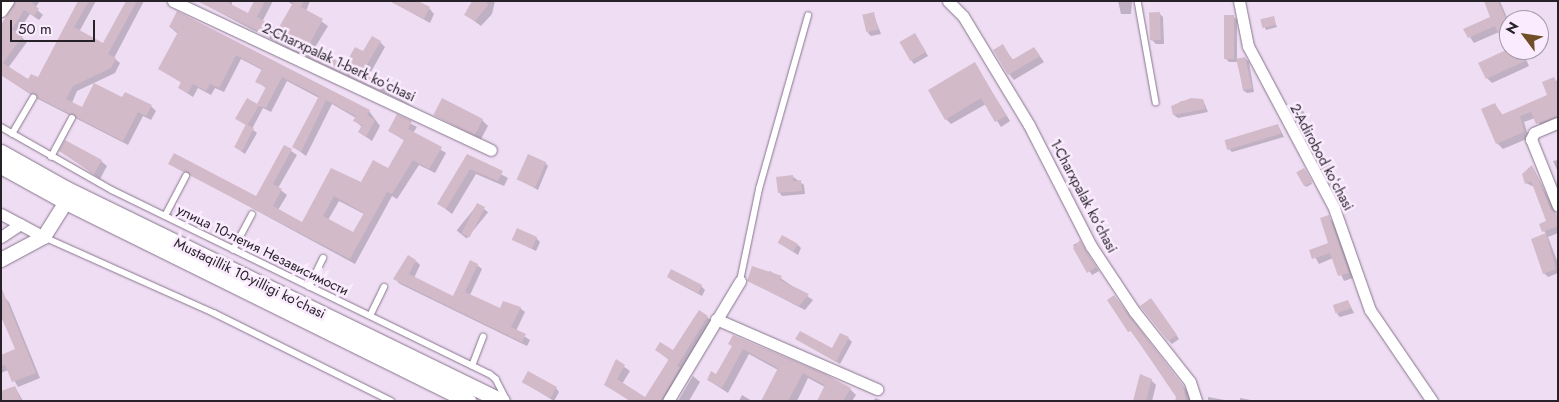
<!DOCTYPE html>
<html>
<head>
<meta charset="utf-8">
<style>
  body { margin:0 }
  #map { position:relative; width:1559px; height:402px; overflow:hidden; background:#efddf4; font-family:Jost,sans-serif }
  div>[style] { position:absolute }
  .shadow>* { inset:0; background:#0003; transform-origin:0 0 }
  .building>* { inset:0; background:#d3bac9; transform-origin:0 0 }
  .roads { filter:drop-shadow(0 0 1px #85768a) drop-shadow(0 0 1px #85768a) }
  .service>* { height:5.5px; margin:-2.75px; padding:0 2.75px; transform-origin:2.75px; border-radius:2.75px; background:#fff }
  .minor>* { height:11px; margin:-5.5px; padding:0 5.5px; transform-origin:5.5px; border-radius:5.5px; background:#fff }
  .tertiary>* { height:14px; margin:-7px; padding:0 7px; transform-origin:7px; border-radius:7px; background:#fff }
  .secondary>* { height:15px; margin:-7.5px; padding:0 7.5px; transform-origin:7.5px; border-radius:7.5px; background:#fff }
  span { translate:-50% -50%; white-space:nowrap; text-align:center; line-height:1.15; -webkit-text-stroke:5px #faecfe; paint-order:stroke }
  .street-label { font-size:14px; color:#272129 }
  .frame { position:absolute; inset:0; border:2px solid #272129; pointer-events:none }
  .north { position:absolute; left:1499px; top:10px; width:50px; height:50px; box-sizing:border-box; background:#faecfe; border:1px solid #a69ba9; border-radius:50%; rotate:301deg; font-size:14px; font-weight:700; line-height:20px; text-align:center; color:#272129 }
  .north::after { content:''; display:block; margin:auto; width:18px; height:22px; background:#704e26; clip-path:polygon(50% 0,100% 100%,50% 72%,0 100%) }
  .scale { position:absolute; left:10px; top:20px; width:85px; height:22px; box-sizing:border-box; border:2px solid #272129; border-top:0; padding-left:6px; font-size:15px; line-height:18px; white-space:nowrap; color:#272129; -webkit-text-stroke:4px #faecfe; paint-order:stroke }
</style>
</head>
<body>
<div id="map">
  <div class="shadow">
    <div style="clip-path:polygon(20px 1px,40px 1px,35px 8px,43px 15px,39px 20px,30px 14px,17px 33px,27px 42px,8px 68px,28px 81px,38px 79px,80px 1px,96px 1px,79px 32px,104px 45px,127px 1px,144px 1px,114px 58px,120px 63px,115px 73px,77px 91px,72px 103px,83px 109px,122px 98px,151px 106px,156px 111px,151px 120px,143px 116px,128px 145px,36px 98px,1px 75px,1px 29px)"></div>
    <div style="clip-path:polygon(198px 1px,232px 1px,232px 6px,248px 14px,255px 1px,273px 1px,262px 22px,279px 31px,293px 5px,287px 1px,310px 1px,306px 11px,328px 26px,314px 49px,346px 65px,380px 42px,385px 47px,368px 77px,414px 107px,287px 48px)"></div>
    <div style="clip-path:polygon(473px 1px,495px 1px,492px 14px,481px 26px,466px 15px)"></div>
    <div style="clip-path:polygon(1118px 1px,1132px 1px,1131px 14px,1121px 14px)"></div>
    <div style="clip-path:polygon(1485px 1px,1500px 1px,1509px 22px,1509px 50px,1522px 50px,1529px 66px,1492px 83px,1487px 78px,1508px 51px,1499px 32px,1474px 43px,1465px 30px,1492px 17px)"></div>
    <div style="clip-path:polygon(394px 3px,429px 8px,434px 14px,430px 23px)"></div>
    <div style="clip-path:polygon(873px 13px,881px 34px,871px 36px,868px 33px)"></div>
    <div style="clip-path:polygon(1159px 13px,1163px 17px,1164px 44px,1156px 44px,1152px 40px)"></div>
    <div style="clip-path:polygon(1234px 17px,1237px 20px,1237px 59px,1245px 58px,1249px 62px,1254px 92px,1247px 93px,1243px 90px,1238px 62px,1229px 62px,1225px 58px)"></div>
    <div style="clip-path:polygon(1273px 18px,1277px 27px,1266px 30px,1262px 21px)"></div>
    <div style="clip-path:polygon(170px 27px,369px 111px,380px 126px,372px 141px,359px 132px,362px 127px,355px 121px,356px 118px,332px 104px,306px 156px,294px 147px,319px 98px,287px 81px,271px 112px,263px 108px,252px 129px,257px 133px,245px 154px,235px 147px,247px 125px,238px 119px,248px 100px,263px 107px,259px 103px,267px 89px,257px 81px,262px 70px,241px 59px,224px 92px,215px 88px,211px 95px,198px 88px,193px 97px,179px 88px,182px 83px,159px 69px,178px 34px)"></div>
    <div style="clip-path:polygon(915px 34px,928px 56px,914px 64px,911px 60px)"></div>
    <div style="clip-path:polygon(1003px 46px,1013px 60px,1034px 48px,1044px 62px,1014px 80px,1009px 74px)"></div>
    <div style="clip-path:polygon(975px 64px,1010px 121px,1001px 127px,986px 104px,951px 124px,946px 119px)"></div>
    <div style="clip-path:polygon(1554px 79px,1558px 82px,1558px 123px,1543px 129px,1535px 118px,1524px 122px,1529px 138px,1503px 149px,1497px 143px,1495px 104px,1503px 116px,1549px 96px)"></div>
    <div style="clip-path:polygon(1203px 100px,1208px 112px,1178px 118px,1174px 115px,1173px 106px,1182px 101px)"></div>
    <div style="left:1300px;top:106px;width:13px;height:9px;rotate:58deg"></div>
    <div style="clip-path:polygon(435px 115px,482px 120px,488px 126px,481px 139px)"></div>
    <div style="clip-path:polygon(evenodd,397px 116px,417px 127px,413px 133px,446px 153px,435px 173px,419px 165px,397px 199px,392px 196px,355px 264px,169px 163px,256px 198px,284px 146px,297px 155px,278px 188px,287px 195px,278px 210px,303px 223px,331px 170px,361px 184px,389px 170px,405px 141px,389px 130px,397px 116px,339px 201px,364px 214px,353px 234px,328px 220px,339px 201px)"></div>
    <div style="clip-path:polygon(1278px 125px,1284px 137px,1232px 152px,1228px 148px)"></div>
    <div style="clip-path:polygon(61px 151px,101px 161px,107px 166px,100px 179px)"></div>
    <div style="clip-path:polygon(1324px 154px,1341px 184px,1335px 188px,1331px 184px)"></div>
    <div style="clip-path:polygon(467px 156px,508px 178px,504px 186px,476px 174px,452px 214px,439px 204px)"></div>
    <div style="clip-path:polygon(1558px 160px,1558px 172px,1553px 161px)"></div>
    <div style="clip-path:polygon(545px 163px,548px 166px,538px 190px,520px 180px)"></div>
    <div style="clip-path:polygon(1533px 167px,1558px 218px,1558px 233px,1548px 237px,1558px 263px,1558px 273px,1548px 277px,1544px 273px,1546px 234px,1540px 224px,1548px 222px,1534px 187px,1526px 183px,1528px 168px)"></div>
    <div style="clip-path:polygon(1306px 171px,1312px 184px,1306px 187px,1298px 173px)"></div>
    <div style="clip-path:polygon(792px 176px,804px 185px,805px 194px,782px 196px,779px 192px)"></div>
    <div style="left:478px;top:204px;width:13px;height:34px;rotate:39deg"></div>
    <div style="clip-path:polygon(1328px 217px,1333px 222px,1353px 278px,1344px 281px,1333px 258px,1319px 264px,1311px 250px,1330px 244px)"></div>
    <div style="clip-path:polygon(536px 238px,540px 242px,536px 251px,514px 240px)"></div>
    <div style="clip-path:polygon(1079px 242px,1099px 271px,1092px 275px,1073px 245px)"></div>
    <div style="clip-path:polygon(779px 243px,798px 245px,801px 248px,798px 255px)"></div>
    <div style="clip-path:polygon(416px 261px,420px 265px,414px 278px,454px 298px,477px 265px,482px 269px,470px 295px,501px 309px,520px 308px,525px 312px,516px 331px,530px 340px,527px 346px,400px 284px,395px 279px)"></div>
    <div style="clip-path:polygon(672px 271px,701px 286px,705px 290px,702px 296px,672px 280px,668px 277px)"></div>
    <div style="clip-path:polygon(770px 271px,813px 300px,805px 310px,753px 283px)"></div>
    <div style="clip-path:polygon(4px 297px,9px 302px,40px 378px,18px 387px,8px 370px,1px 373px,1px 356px,17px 350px,1px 317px)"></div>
    <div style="clip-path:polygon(1114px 297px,1188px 392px,1191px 401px,1177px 401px,1178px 396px,1109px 301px)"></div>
    <div style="clip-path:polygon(1348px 301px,1354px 313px,1340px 317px,1337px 314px)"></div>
    <div style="clip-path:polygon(1154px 303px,1179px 339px,1172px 344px,1169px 341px)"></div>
    <div style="clip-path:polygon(707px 317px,713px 322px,668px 401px,630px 401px,606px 385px,616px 361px,630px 371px,622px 384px,645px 398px,669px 360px,656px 350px,674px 352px)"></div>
    <div style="clip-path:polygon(848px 338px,852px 342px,840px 364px,797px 339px,832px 350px)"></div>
    <div style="clip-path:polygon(730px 344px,850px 389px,856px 395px,852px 401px,818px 401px,825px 387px,808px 378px,797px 401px,762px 401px,778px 370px,749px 354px,728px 393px,708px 380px,717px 376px,733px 346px)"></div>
    <div style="clip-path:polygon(693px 376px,700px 382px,689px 401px,678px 401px)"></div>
    <div style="clip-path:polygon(1151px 380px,1156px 385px,1152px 401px,1134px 401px)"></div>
    <div style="clip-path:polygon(523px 382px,556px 388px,559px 392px,554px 401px)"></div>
    <div style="clip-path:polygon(15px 387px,23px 401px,1px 401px)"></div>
    <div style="clip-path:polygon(742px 395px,752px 401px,739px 401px)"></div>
    <div style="clip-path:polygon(1208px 397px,1230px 401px,1208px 401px)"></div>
    <div style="clip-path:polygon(875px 398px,883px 401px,874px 401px)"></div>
    <div style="clip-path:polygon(1240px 398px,1256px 401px,1240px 401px)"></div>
  </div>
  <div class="building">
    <div style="clip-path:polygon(15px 1px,30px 1px,39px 9px,34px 16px,24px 10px,12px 29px,23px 36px,3px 63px,28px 79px,31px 74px,38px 77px,78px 1px,89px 1px,74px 27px,103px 43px,126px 1px,137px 1px,108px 54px,116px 58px,111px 68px,73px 86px,66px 99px,82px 107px,94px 83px,122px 97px,125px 92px,152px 105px,146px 116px,138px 112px,123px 141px,29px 93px,1px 75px,1px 25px)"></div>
    <div style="clip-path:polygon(197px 1px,225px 1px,248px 13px,254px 1px,265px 1px,257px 17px,278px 29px,294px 1px,304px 1px,301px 7px,323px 19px,309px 45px,346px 63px,355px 47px,363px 51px,372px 36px,381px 41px,362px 73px,384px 84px,381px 90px)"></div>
    <div style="clip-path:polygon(389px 1px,418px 1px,430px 7px,424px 19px)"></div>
    <div style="clip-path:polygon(472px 1px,486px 1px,488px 5px,475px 21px,464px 15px)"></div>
    <div style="clip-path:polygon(1484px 1px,1498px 1px,1509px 26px,1509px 50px,1520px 50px,1525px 61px,1486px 79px,1478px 63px,1506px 50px,1495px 26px,1468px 38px,1463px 29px,1490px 17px)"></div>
    <div style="clip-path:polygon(177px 11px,370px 110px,367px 115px,375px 120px,366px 137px,358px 132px,362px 125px,353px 121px,356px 116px,326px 100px,301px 152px,292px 147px,319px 96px,282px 77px,266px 108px,257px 104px,266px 87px,255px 82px,262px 69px,236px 55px,219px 88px,210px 84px,206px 91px,193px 84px,188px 93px,178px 88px,181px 82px,158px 69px,178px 32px,169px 27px)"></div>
    <div style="left:874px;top:12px;width:18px;height:12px;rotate:77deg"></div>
    <div style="left:1160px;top:12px;width:28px;height:11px;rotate:88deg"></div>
    <div style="left:1234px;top:15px;width:44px;height:10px;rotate:90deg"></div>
    <div style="left:1274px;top:16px;width:9px;height:14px;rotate:77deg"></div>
    <div style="left:915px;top:33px;width:22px;height:18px;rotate:60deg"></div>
    <div style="clip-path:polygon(1003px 44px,1012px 60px,1034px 47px,1040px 56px,1008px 75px,993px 50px)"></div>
    <div style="left:1245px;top:57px;width:32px;height:9px;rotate:77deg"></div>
    <div style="clip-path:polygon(975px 62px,1006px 116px,995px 122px,981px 98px,945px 120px,928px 90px)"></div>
    <div style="clip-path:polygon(1554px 77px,1558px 85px,1558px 116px,1536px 124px,1531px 112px,1520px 116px,1524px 132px,1496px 144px,1481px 109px,1495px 103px,1501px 115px,1547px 95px,1542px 82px)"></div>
    <div style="left:247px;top:98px;width:14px;height:24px;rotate:30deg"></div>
    <div style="left:442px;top:98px;width:46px;height:19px;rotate:27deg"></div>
    <div style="clip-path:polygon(1191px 98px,1203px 99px,1205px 109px,1173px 115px,1171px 106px)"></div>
    <div style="clip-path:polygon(evenodd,397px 114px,412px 121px,408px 129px,442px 147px,429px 169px,413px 160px,392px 194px,387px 192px,350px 259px,168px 164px,174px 153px,256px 196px,284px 145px,292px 149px,273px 184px,282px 189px,273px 206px,302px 222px,331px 168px,361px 182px,373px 160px,388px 168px,404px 140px,388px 131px,397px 114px,334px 196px,364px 213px,353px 232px,323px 216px,334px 196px)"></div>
    <div style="left:246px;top:124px;width:9px;height:26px;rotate:27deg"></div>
    <div style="left:1278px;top:124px;width:10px;height:56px;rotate:73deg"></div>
    <div style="clip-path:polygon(65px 140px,102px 160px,94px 174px,59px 151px)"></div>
    <div style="clip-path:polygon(1324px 153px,1339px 180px,1330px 185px,1316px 157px)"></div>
    <div style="clip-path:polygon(467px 154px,503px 171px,498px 181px,470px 169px,446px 209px,437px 204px)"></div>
    <div style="left:528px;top:154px;width:20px;height:28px;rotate:24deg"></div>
    <div style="clip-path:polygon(1532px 165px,1551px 209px,1558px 216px,1558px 226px,1542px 232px,1539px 224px,1546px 221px,1531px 181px,1525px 184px,1522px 174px)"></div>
    <div style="left:1304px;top:168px;width:16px;height:9px;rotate:60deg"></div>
    <div style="clip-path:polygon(793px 175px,793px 181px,801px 180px,802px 191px,778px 193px,776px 177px)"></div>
    <div style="left:477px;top:203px;width:9px;height:34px;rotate:27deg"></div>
    <div style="clip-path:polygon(1329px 215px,1349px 273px,1338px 276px,1330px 253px,1312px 259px,1309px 250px,1328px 243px,1320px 218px)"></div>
    <div style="left:517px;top:228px;width:22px;height:13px;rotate:24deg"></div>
    <div style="clip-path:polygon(1546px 233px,1556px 269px,1543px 274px,1531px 239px)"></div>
    <div style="left:782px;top:235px;width:18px;height:9px;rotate:29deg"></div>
    <div style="clip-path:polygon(1080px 240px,1096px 267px,1087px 273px,1073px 248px)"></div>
    <div style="clip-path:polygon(408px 255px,416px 260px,409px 274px,453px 296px,470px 260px,478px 264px,465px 292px,500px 308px,503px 301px,521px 307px,511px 327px,526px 334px,522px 342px,393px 279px)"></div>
    <div style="clip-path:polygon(752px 266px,782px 276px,780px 280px,809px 294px,799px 306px,747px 281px)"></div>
    <div style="left:671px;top:269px;width:35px;height:9px;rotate:27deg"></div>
    <div style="clip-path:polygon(2px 289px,36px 373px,12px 382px,5px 365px,1px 366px,1px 355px,15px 349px,1px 316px)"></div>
    <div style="clip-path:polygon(1114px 295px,1183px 386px,1186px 401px,1175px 401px,1176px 397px,1155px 366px,1131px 331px,1128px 332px,1107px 300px)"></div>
    <div style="clip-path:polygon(1151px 298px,1177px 335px,1168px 341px,1140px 306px)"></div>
    <div style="left:1348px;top:300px;width:9px;height:16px;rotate:72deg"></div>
    <div style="clip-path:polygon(699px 310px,708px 316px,677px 366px,680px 367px,661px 401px,631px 401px,604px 385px,616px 359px,625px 365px,617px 379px,645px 397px,669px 359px,655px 350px,660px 342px,673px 350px)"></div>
    <div style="clip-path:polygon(800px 331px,832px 348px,840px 333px,849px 337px,836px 362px,795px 339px)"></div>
    <div style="clip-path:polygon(733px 335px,825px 374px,851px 388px,843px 401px,817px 401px,825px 385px,803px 373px,788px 401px,761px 401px,778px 368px,743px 349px,722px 388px,707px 380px,711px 371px,716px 374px,732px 346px,728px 344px)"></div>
    <div style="left:528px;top:371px;width:33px;height:13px;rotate:29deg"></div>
    <div style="clip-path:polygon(1140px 374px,1152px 379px,1146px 401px,1133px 401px)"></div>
    <div style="clip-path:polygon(15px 386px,21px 401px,1px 401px,1px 391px)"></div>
  </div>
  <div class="roads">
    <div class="service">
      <div style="left:1138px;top:1px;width:103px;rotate:79.9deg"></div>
      <div style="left:1px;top:127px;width:128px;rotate:29.6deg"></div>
      <div style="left:112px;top:190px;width:420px;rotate:26deg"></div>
      <div style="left:490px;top:374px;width:8px;rotate:40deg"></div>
      <div style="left:496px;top:379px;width:22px;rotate:63deg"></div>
      <div style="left:12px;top:134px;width:42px;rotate:-59.7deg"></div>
      <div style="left:51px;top:157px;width:44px;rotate:-61.7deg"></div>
      <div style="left:165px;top:216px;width:45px;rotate:-62.3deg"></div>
      <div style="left:44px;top:237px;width:186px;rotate:24.1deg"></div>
      <div style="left:214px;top:313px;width:198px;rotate:26.4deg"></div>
      <div style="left:233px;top:250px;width:40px;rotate:-62deg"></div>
      <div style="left:740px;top:281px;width:94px;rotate:-78.3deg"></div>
      <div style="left:759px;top:189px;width:180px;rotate:-74.2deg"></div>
      <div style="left:309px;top:287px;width:32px;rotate:-64deg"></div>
      <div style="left:370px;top:316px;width:32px;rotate:-64deg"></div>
      <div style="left:472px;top:366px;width:31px;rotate:-69deg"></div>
    </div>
    <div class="minor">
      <div style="left:173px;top:1px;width:351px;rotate:25.1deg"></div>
      <div style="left:948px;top:1px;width:21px;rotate:45deg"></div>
      <div style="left:963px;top:16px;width:127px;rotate:58.8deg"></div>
      <div style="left:1029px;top:125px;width:136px;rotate:62.9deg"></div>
      <div style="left:1091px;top:246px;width:78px;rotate:56.5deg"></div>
      <div style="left:1134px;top:311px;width:90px;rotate:51.7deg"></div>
      <div style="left:1190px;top:382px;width:20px;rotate:72deg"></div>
      <div style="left:1239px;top:1px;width:46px;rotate:78.7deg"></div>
      <div style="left:1248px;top:46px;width:183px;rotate:62deg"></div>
      <div style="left:1334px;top:208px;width:108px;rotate:70.6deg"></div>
      <div style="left:1370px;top:310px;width:110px;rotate:55.7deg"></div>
      <div style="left:1px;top:11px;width:12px;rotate:-55deg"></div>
      <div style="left:1557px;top:123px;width:25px;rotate:157deg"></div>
      <div style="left:1534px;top:133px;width:7px;rotate:117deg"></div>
      <div style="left:1531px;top:139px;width:72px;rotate:68.1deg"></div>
      <div style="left:1px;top:214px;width:49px;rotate:28.1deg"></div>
      <div style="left:1px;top:237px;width:23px;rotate:-34deg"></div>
      <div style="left:716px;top:319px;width:176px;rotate:23.5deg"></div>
      <div style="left:668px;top:401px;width:140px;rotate:-59deg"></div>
    </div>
    <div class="tertiary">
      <div style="left:1px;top:260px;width:49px;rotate:-28.1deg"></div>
      <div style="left:44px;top:237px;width:41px;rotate:-57.8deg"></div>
    </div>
    <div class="secondary">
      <div style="left:1px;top:152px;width:76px;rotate:29.3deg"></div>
      <div style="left:67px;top:189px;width:484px;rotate:26deg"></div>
      <div style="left:1px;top:166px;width:74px;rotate:29deg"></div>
      <div style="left:66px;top:202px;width:449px;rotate:26.3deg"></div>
    </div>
  </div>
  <div class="street-label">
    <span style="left:339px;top:62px;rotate:25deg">2-Charxpalak 1-berk koʻchasi</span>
    <span style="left:1322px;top:157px;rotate:62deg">2-Adirobod koʻchasi</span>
    <span style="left:1084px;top:196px;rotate:62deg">1-Charxpalak koʻchasi</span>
    <span style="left:263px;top:250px;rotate:26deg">улица 10-летия Независимости</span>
    <span style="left:250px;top:278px;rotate:26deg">Mustaqillik 10-yilligi ko'chasi</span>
  </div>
  <div class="frame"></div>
  <div class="north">N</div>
  <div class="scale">50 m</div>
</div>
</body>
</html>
